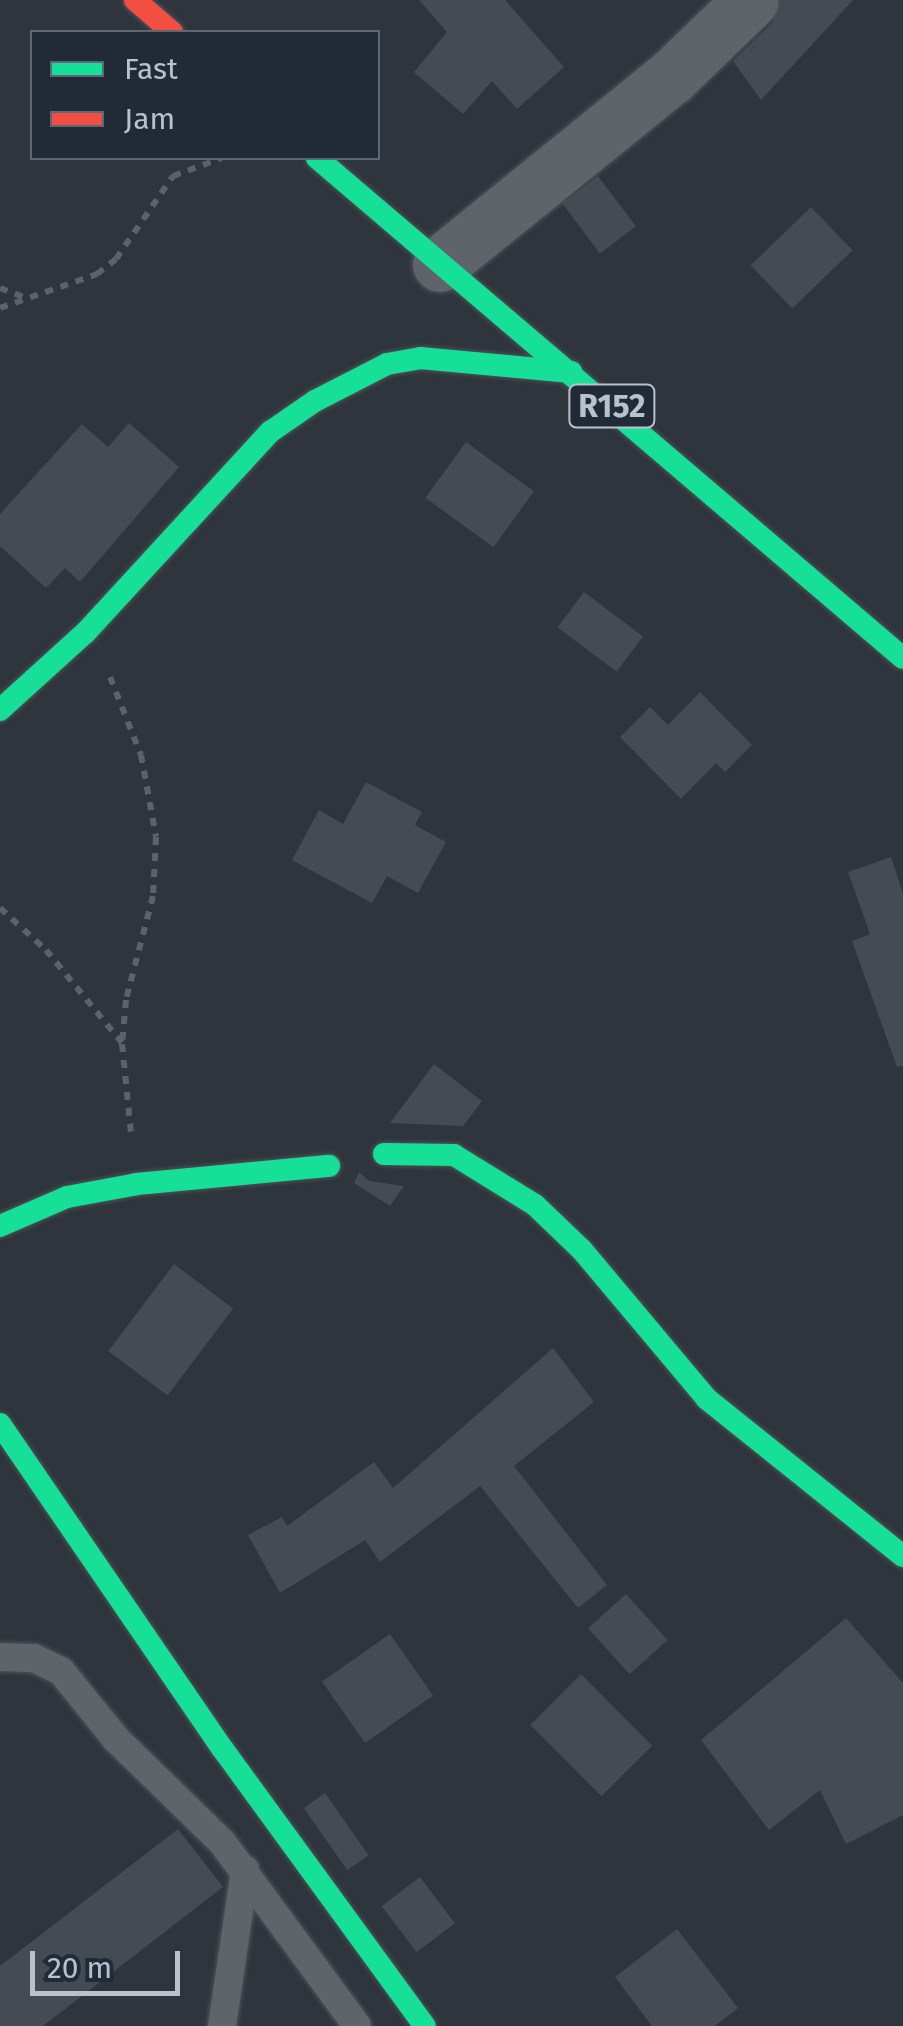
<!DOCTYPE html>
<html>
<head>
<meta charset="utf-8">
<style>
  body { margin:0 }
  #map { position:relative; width:903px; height:2026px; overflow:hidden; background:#2e353d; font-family:"Fira Sans",sans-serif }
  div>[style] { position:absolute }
  .building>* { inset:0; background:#454b52; transform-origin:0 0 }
  .path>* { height:6px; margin-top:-3px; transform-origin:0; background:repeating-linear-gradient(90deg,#5c6267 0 8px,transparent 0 16px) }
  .roads { filter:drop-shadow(0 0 2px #4d5157) drop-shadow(0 0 2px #4d5157) }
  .lane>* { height:28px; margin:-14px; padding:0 14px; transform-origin:14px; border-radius:14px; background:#5f636a }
  .street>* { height:55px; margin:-27.5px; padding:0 27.5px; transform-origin:27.5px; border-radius:27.5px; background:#5f636a }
  .fast>* { height:22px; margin:-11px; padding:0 11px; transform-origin:11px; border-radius:11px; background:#16e098 }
  .jam>* { height:22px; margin:-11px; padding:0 11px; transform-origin:11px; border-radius:11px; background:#f24e42 }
  span { translate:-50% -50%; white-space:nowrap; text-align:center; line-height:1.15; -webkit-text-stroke:9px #212b38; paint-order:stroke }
  .shield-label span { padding:2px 8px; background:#212b38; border:2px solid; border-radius:8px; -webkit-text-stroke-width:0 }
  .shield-label { font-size:32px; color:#bac1cc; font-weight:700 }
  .legend { position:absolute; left:30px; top:30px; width:350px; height:130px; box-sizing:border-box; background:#212b38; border:2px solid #5e6773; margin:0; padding:12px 18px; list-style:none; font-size:30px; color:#bac1cc }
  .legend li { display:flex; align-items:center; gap:20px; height:50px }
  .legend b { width:50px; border:2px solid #5e6773 }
  .scale { position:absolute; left:30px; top:1951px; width:150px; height:45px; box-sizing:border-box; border:5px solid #bac1cc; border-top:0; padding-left:12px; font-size:30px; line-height:35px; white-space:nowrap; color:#bac1cc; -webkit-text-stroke:8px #212b38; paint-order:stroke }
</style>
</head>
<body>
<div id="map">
  <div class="building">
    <div style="clip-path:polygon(419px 0,505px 0,564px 67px,517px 109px,492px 81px,463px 114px,414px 72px,447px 32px)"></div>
    <div style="clip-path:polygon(781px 0,853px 0,761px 100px,733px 61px,773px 22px)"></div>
    <div style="left:598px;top:176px;width:63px;height:45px;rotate:53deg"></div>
    <div style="left:811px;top:207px;width:60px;height:84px;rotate:46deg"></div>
    <div style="clip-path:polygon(129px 423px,179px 467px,80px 582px,65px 568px,46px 588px,0 546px,0 514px,82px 424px,108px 447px)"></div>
    <div style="left:466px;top:442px;width:84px;height:69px;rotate:36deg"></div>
    <div style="left:584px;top:592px;width:74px;height:44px;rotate:37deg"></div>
    <div style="clip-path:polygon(700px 692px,752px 745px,725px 772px,716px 763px,681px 799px,620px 737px,650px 707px,668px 725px)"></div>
    <div style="clip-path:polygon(366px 782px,422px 812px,415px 825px,446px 842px,418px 893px,387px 876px,372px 903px,292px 860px,319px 810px,343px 824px)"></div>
    <div style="clip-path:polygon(891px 857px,903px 894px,903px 1066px,897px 1067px,852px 941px,870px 934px,848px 872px)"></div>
    <div style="clip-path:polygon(434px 1064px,482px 1101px,463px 1126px,390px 1123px)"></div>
    <div style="clip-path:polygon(359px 1172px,369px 1181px,404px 1186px,390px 1206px,354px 1183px)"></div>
    <div style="left:174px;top:1264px;width:74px;height:109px;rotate:37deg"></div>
    <div style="clip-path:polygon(553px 1348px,594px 1402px,514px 1466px,607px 1585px,578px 1608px,480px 1486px,380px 1562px,365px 1540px,280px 1593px,248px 1535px,282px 1517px,287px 1526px,374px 1462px,393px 1488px)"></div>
    <div style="left:626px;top:1594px;width:62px;height:51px;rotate:48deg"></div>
    <div style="clip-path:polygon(846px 1618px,903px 1683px,903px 1815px,846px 1844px,820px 1790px,769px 1830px,701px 1740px)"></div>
    <div style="left:390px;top:1634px;width:75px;height:83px;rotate:55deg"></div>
    <div style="left:581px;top:1674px;width:101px;height:72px;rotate:45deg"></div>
    <div style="left:325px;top:1793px;width:76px;height:26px;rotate:55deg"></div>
    <div style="clip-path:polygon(178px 1829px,223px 1887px,43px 2026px,0 2026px,0 1966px)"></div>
    <div style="left:420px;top:1877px;width:58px;height:48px;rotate:53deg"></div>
    <div style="clip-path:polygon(677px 1929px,738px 2008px,715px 2026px,652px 2026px,615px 1977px)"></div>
  </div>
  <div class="path">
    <div style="left:0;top:288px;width:30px;rotate:21deg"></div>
    <div style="left:0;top:308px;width:103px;rotate:-19.3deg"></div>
    <div style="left:97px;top:274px;width:24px;rotate:-38deg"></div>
    <div style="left:116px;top:259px;width:101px;rotate:-55.5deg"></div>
    <div style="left:173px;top:176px;width:52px;rotate:-20.2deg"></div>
    <div style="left:110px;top:677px;width:84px;rotate:68.3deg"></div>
    <div style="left:141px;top:755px;width:83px;rotate:79.6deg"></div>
    <div style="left:156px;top:837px;width:59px;rotate:92.9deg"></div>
    <div style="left:153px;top:896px;width:107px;rotate:104.6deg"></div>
    <div style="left:126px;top:1000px;width:44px;rotate:95.2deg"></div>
    <div style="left:122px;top:1044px;width:89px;rotate:84.2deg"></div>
    <div style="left:0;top:908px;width:62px;rotate:42.4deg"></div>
    <div style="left:46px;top:950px;width:120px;rotate:50.7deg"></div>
  </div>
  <div class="roads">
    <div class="lane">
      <div style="left:0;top:1657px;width:34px;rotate:2deg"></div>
      <div style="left:34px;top:1658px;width:30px;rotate:26deg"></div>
      <div style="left:61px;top:1671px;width:87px;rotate:51deg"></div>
      <div style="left:116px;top:1739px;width:148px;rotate:44.2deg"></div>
      <div style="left:222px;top:1842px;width:228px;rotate:53.7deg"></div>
      <div style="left:222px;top:2026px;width:158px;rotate:-81.6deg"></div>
    </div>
    <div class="street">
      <div style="left:440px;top:264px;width:296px;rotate:-39deg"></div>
      <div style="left:670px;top:78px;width:112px;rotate:-43.9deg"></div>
    </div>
    <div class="fast">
      <div style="left:317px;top:158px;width:770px;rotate:40.47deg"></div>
      <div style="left:0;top:710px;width:116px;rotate:-42.2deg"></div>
      <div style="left:86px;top:632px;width:272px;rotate:-47.4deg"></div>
      <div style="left:270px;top:432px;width:55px;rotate:-34.6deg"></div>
      <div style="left:315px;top:401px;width:81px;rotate:-27.2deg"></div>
      <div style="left:387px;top:364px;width:34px;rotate:-10deg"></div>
      <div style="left:420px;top:358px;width:152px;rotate:5.3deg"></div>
      <div style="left:384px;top:1154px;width:70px;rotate:0.8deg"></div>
      <div style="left:454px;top:1155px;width:95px;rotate:31.7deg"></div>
      <div style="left:535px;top:1205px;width:65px;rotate:43.8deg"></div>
      <div style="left:582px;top:1250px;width:194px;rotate:50deg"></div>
      <div style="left:707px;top:1399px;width:251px;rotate:38.7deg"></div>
      <div style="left:0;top:1226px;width:73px;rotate:-23.4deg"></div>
      <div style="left:67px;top:1197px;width:71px;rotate:-10.5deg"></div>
      <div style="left:137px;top:1184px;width:193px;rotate:-5.4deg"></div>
      <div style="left:0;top:1424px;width:393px;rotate:55.6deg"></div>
      <div style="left:222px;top:1748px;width:344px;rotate:53.9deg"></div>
    </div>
    <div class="jam">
      <div style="left:135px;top:0;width:49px;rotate:40.9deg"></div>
    </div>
  </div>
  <div class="shield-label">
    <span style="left:612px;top:406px">R152</span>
  </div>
  <ul class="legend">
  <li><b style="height:12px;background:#16e098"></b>Fast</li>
  <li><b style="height:12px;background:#f24e42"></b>Jam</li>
  </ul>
  <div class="scale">20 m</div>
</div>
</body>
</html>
